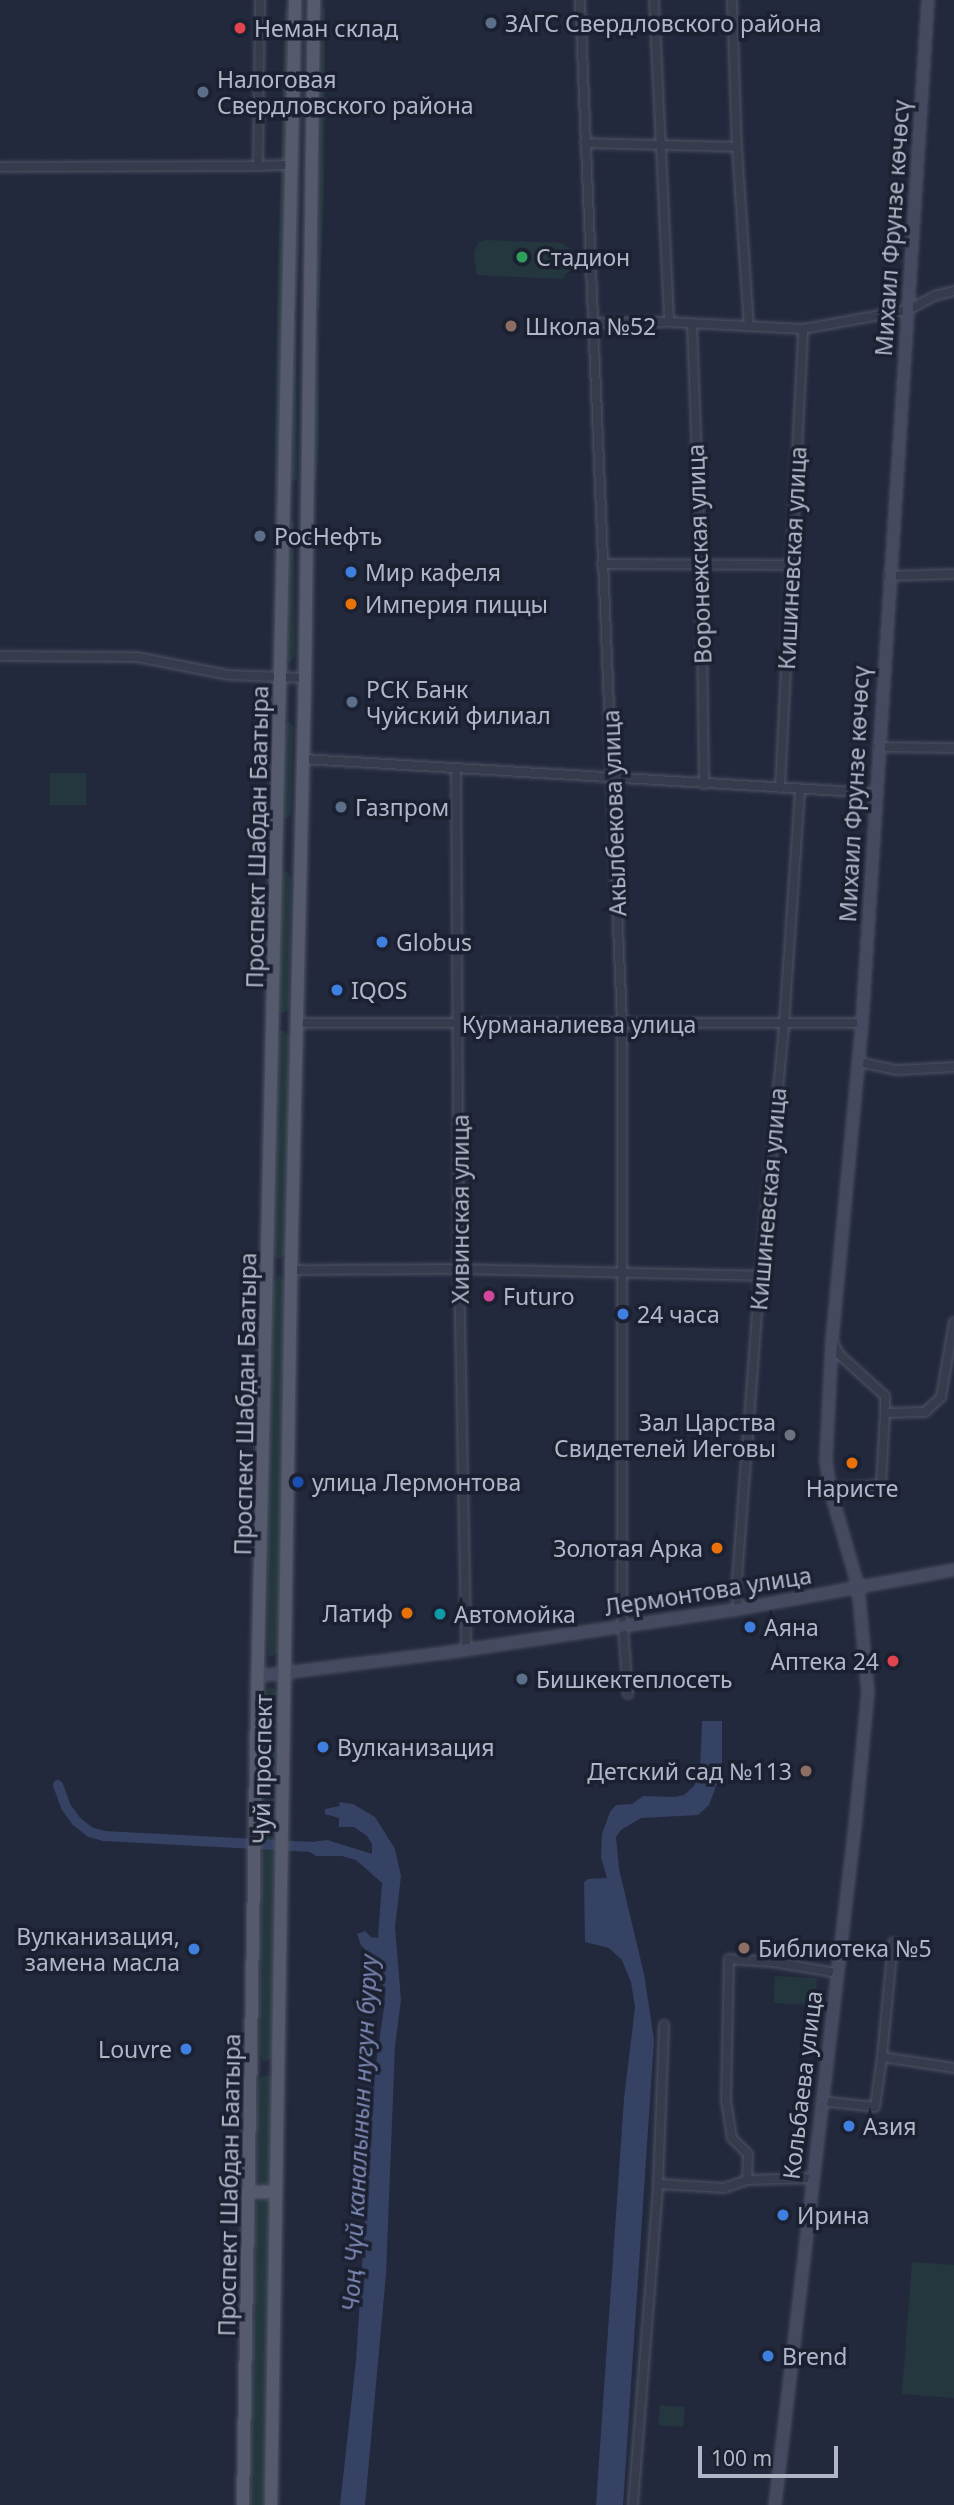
<!DOCTYPE html>
<html>
<head>
<meta charset="utf-8">
<style>
  body { margin:0 }
  #map { position:relative; width:954px; height:2505px; overflow:hidden; background:#23293d; font-family:"Noto Sans",sans-serif }
  div>[style] { position:absolute }
  .green>* { inset:0; background:#25373e; transform-origin:0 0 }
  .water>* { inset:0; background:#364264 }
  .canal>* { height:10px; margin:-5px; padding:0 5px; transform-origin:5px; border-radius:5px; background:#364264 }
  .roads { filter:drop-shadow(0 0 2px #4f5465) drop-shadow(0 0 2px #4f5465) }
  .street>* { height:8px; margin:-4px; padding:0 4px; transform-origin:4px; border-radius:4px; background:#373c4d }
  .secondary>* { height:10px; margin:-5px; padding:0 5px; transform-origin:5px; border-radius:5px; background:#454a60 }
  .primary>* { height:12px; margin:-6px; padding:0 6px; transform-origin:6px; border-radius:6px; background:#555b6d }
  .dots>* { width:19px; height:19px; translate:-50% -50%; box-sizing:border-box; border:4px solid #1c2132; border-radius:50% }
  span { translate:-50% -50%; white-space:nowrap; text-align:center; line-height:1.15; -webkit-text-stroke:7px #1c2132; paint-order:stroke }
  .poi-label { font-size:23px; color:#b2b7c8 }
  .left { translate:0 -50%; text-align:left }
  .right { translate:-100% -50%; text-align:right }
  .street-label { font-size:23px; color:#b2b7c8 }
  .water-label { font-size:24px; color:#7a87b1; font-style:italic }
  .scale { position:absolute; left:698px; top:2446px; width:140px; height:32px; box-sizing:border-box; border:4px solid #b2b7c8; border-top:0; padding-left:9px; font-size:21px; line-height:24px; white-space:nowrap; color:#b2b7c8; -webkit-text-stroke:5px #1c2132; paint-order:stroke }
</style>
</head>
<body>
<div id="map">
  <div class="green">
    <div style="clip-path:polygon(300px 5px,302px 12px,299px 257px,296px 310px,293px 308px)"></div>
    <div style="clip-path:polygon(323px 5px,325px 13px,324px 196px,319px 311px,316px 309px)"></div>
    <div style="clip-path:polygon(285px 6px,288px 13px,286px 197px,276px 549px,274px 547px,277px 315px)"></div>
    <div style="clip-path:polygon(485px 240px,562px 243px,570px 249px,571px 267px,563px 279px,477px 275px,474px 252px,479px 242px)"></div>
    <div style="clip-path:polygon(296px 320px,297px 479px,294px 481px,291px 479px,293px 325px)"></div>
    <div style="clip-path:polygon(318px 321px,319px 444px,316px 481px,313px 479px)"></div>
    <div style="clip-path:polygon(294px 520px,295px 656px,290px 663px,286px 658px,291px 522px)"></div>
    <div style="clip-path:polygon(289px 722px,293px 727px,291px 815px,285px 819px,281px 818px,284px 725px)"></div>
    <div style="left:50px;top:773px;width:36px;height:32px"></div>
    <div style="clip-path:polygon(287px 872px,291px 878px,289px 1002px,288px 1010px,283px 1013px,278px 1010px,277px 1004px,280px 874px)"></div>
    <div style="clip-path:polygon(283px 1030px,289px 1036px,288px 1168px,286px 1255px,278px 1259px,272px 1255px,276px 1033px)"></div>
    <div style="clip-path:polygon(279px 1275px,284px 1281px,279px 1652px,272px 1656px,269px 1656px,268px 1645px,268px 1457px,273px 1282px)"></div>
    <div style="clip-path:polygon(271px 1687px,278px 1691px,279px 1696px,273px 2057px,267px 2061px,263px 2061px,259px 2052px,264px 1696px,267px 1688px)"></div>
    <div style="left:775px;top:1976px;width:42px;height:27px;rotate:3deg"></div>
    <div style="clip-path:polygon(269px 2075px,273px 2079px,272px 2179px,270px 2184px,262px 2186px,257px 2179px,258px 2081px,262px 2076px)"></div>
    <div style="clip-path:polygon(260px 2197px,270px 2200px,267px 2505px,250px 2505px,256px 2205px)"></div>
    <div style="clip-path:polygon(912px 2262px,954px 2265px,954px 2398px,902px 2394px)"></div>
    <div style="left:660px;top:2405px;width:25px;height:20px;rotate:5deg"></div>
  </div>
  <div class="water">
    <div style="clip-path:polygon(702px 1721px,722px 1721px,722px 1770px,709px 1805px,698px 1815px,641px 1818px,621px 1830px,616px 1837px,619px 1869px,644px 1974px,654px 2040px,623px 2505px,596px 2505px,624px 2099px,635px 2007px,631px 1982px,622px 1960px,609px 1948px,585px 1942px,584px 1882px,588px 1879px,607px 1878px,601px 1857px,602px 1834px,610px 1812px,616px 1805px,632px 1804px,643px 1796px,675px 1797px,684px 1795px,694px 1786px,700px 1770px)"></div>
    <div style="clip-path:polygon(339px 1802px,353px 1804px,375px 1817px,395px 1849px,401px 1876px,395px 1927px,401px 2000px,395px 2046px,386px 2274px,365px 2505px,340px 2505px,356px 2361px,374px 2079px,385px 2000px,381px 1969px,361px 1945px,357px 1934px,365px 1931px,371px 1937px,378px 1938px,382px 1883px,356px 1860px,342px 1856px,316px 1856px,308px 1851px,305px 1843px,327px 1840px,372px 1854px,372px 1844px,367px 1836px,354px 1827px,339px 1827px,339px 1818px,325px 1814px,325px 1809px,340px 1806px)"></div>
  </div>
  <div class="canal">
    <div style="left:58px;top:1785px;width:23px;rotate:70deg"></div>
    <div style="left:66px;top:1807px;width:17px;rotate:54deg"></div>
    <div style="left:76px;top:1821px;width:18px;rotate:38deg"></div>
    <div style="left:90px;top:1832px;width:15px;rotate:16deg"></div>
    <div style="left:104px;top:1836px;width:213px;rotate:3deg"></div>
  </div>
  <div class="roads">
    <div class="street">
      <div style="left:580px;top:0;width:1026px;rotate:87.65deg"></div>
      <div style="left:622px;top:1025px;width:589px;rotate:90deg"></div>
      <div style="left:622px;top:1614px;width:80px;rotate:85.7deg"></div>
      <div style="left:654px;top:0;width:322px;rotate:87.3deg"></div>
      <div style="left:732px;top:0;width:147px;rotate:88.1deg"></div>
      <div style="left:737px;top:147px;width:180px;rotate:86.2deg"></div>
      <div style="left:585px;top:143px;width:152px;rotate:1.5deg"></div>
      <div style="left:258px;top:166px;width:34px;rotate:-2deg"></div>
      <div style="left:0;top:167px;width:258px;rotate:-0.2deg"></div>
      <div style="left:258px;top:166px;width:166px;rotate:-89.3deg"></div>
      <div style="left:594px;top:323px;width:75px;rotate:-0.8deg"></div>
      <div style="left:669px;top:322px;width:134px;rotate:3deg"></div>
      <div style="left:803px;top:329px;width:107px;rotate:-10.3deg"></div>
      <div style="left:908px;top:310px;width:30px;rotate:-28deg"></div>
      <div style="left:934px;top:296px;width:21px;rotate:-14deg"></div>
      <div style="left:692px;top:324px;width:240px;rotate:87.9deg"></div>
      <div style="left:701px;top:564px;width:220px;rotate:89.2deg"></div>
      <div style="left:602px;top:564px;width:191px;rotate:0.3deg"></div>
      <div style="left:889px;top:576px;width:65px;rotate:-1.8deg"></div>
      <div style="left:0;top:656px;width:137px;rotate:0.4deg"></div>
      <div style="left:137px;top:657px;width:94px;rotate:11.1deg"></div>
      <div style="left:229px;top:675px;width:76px;rotate:2.3deg"></div>
      <div style="left:878px;top:747px;width:76px;rotate:0.8deg"></div>
      <div style="left:303px;top:759px;width:573px;rotate:3.4deg"></div>
      <div style="left:456px;top:768px;width:501px;rotate:89.66deg"></div>
      <div style="left:459px;top:1269px;width:381px;rotate:88.9deg"></div>
      <div style="left:780px;top:788px;width:460px;rotate:-87.1deg"></div>
      <div style="left:297px;top:1023px;width:565px"></div>
      <div style="left:859px;top:1062px;width:40px;rotate:12deg"></div>
      <div style="left:898px;top:1070px;width:56px;rotate:-3.1deg"></div>
      <div style="left:291px;top:1270px;width:168px;rotate:-0.3deg"></div>
      <div style="left:459px;top:1269px;width:301px;rotate:1.3deg"></div>
      <div style="left:885px;top:1413px;width:40px;rotate:-1.4deg"></div>
      <div style="left:925px;top:1412px;width:22px;rotate:-43deg"></div>
      <div style="left:941px;top:1397px;width:76px;rotate:-80.2deg"></div>
      <div style="left:830px;top:1489px;width:51px;rotate:-4.5deg"></div>
      <div style="left:881px;top:1485px;width:72px;rotate:-86.8deg"></div>
      <div style="left:885px;top:1413px;width:17px;rotate:-90deg"></div>
      <div style="left:885px;top:1396px;width:61px;rotate:-137.7deg"></div>
      <div style="left:840px;top:1355px;width:16px;rotate:-120deg"></div>
      <div style="left:739px;top:1609px;width:16px;rotate:-101deg"></div>
      <div style="left:736px;top:1593px;width:318px;rotate:-85.7deg"></div>
      <div style="left:760px;top:1276px;width:252px;rotate:-84.5deg"></div>
      <div style="left:784px;top:1025px;width:237px;rotate:-86.1deg"></div>
      <div style="left:882px;top:2057px;width:115px;rotate:-84.5deg"></div>
      <div style="left:821px;top:2101px;width:54px;rotate:6.3deg"></div>
      <div style="left:875px;top:2107px;width:50px;rotate:-82deg"></div>
      <div style="left:882px;top:2057px;width:73px;rotate:8.7deg"></div>
      <div style="left:747px;top:2180px;width:26px;rotate:-88deg"></div>
      <div style="left:748px;top:2154px;width:23px;rotate:-135deg"></div>
      <div style="left:732px;top:2138px;width:37px;rotate:-99deg"></div>
      <div style="left:726px;top:2101px;width:142px;rotate:-88.8deg"></div>
      <div style="left:729px;top:1959px;width:43px;rotate:4deg"></div>
      <div style="left:772px;top:1962px;width:66px;rotate:9.6deg"></div>
      <div style="left:658px;top:2184px;width:66px;rotate:3.5deg"></div>
      <div style="left:724px;top:2188px;width:24px;rotate:-19deg"></div>
      <div style="left:747px;top:2180px;width:65px;rotate:-1.8deg"></div>
      <div style="left:633px;top:2505px;width:322px;rotate:-85.5deg"></div>
      <div style="left:658px;top:2184px;width:159px;rotate:-87.8deg"></div>
    </div>
    <div class="secondary">
      <div style="left:259px;top:1676px;width:186px;rotate:-7.1deg"></div>
      <div style="left:444px;top:1653px;width:298px;rotate:-8.5deg"></div>
      <div style="left:739px;top:1609px;width:219px;rotate:-10.3deg"></div>
      <div style="left:775px;top:2505px;width:684px;rotate:-83.28deg"></div>
      <div style="left:855px;top:1826px;width:135px;rotate:-84.5deg"></div>
      <div style="left:868px;top:1692px;width:106px;rotate:-95.4deg"></div>
      <div style="left:858px;top:1586px;width:101px;rotate:-106.1deg"></div>
      <div style="left:830px;top:1489px;width:30px;rotate:-98deg"></div>
      <div style="left:826px;top:1459px;width:118px;rotate:-87.1deg"></div>
      <div style="left:832px;top:1341px;width:319px;rotate:-84.6deg"></div>
      <div style="left:862px;top:1023px;width:1025px;rotate:-86.31deg"></div>
    </div>
    <div class="primary">
      <div style="left:250px;top:2192px;width:26px"></div>
      <div style="left:243px;top:2505px;width:802px;rotate:-89deg"></div>
      <div style="left:257px;top:1703px;width:1703px;rotate:-88.72deg"></div>
      <div style="left:271px;top:2505px;width:1235px;rotate:-89.07deg"></div>
      <div style="left:291px;top:1270px;width:592px;rotate:-88.65deg"></div>
      <div style="left:305px;top:678px;width:678px;rotate:-89.24deg"></div>
    </div>
  </div>
  <div class="dots">
    <div style="left:491px;top:23px;background:#5c6f8a"></div>
    <div style="left:240px;top:28px;background:#e0444e"></div>
    <div style="left:203px;top:92px;background:#5c6f8a"></div>
    <div style="left:522px;top:257px;background:#2e9e5b"></div>
    <div style="left:511px;top:326px;background:#8d6e63"></div>
    <div style="left:260px;top:536px;background:#5c6f8a"></div>
    <div style="left:351px;top:572px;background:#3f7fe0"></div>
    <div style="left:351px;top:604px;background:#e8710a"></div>
    <div style="left:352px;top:702px;background:#5c6f8a"></div>
    <div style="left:341px;top:807px;background:#5c6f8a"></div>
    <div style="left:382px;top:942px;background:#3f7fe0"></div>
    <div style="left:337px;top:990px;background:#3f7fe0"></div>
    <div style="left:489px;top:1296px;background:#d1479c"></div>
    <div style="left:623px;top:1314px;background:#3f7fe0"></div>
    <div style="left:790px;top:1435px;background:#6b7280"></div>
    <div style="left:852px;top:1463px;background:#e8710a"></div>
    <div style="left:298px;top:1482px;background:#1a4fb4"></div>
    <div style="left:717px;top:1548px;background:#e8710a"></div>
    <div style="left:407px;top:1613px;background:#e8710a"></div>
    <div style="left:440px;top:1614px;background:#0f9aa8"></div>
    <div style="left:750px;top:1627px;background:#3f7fe0"></div>
    <div style="left:893px;top:1661px;background:#e0444e"></div>
    <div style="left:522px;top:1679px;background:#5c6f8a"></div>
    <div style="left:323px;top:1747px;background:#3f7fe0"></div>
    <div style="left:806px;top:1771px;background:#8d6e63"></div>
    <div style="left:744px;top:1948px;background:#8d6e63"></div>
    <div style="left:194px;top:1949px;background:#3f7fe0"></div>
    <div style="left:186px;top:2049px;background:#3f7fe0"></div>
    <div style="left:849px;top:2126px;background:#3f7fe0"></div>
    <div style="left:783px;top:2215px;background:#3f7fe0"></div>
    <div style="left:768px;top:2356px;background:#3f7fe0"></div>
  </div>
  <div class="poi-label">
    <span class="left" style="left:505px;top:23px">ЗАГС Свердловского района</span>
    <span class="left" style="left:254px;top:28px">Неман склад</span>
    <span class="left" style="left:217px;top:92px">Налоговая<br>Свердловского района</span>
    <span class="left" style="left:536px;top:257px">Стадион</span>
    <span class="left" style="left:525px;top:326px">Школа №52</span>
    <span class="left" style="left:274px;top:536px">РосНефть</span>
    <span class="left" style="left:365px;top:572px">Мир кафеля</span>
    <span class="left" style="left:365px;top:604px">Империя пиццы</span>
    <span class="left" style="left:366px;top:702px">РСК Банк<br>Чуйский филиал</span>
    <span class="left" style="left:355px;top:807px">Газпром</span>
    <span class="left" style="left:396px;top:942px">Globus</span>
    <span class="left" style="left:351px;top:990px">IQOS</span>
    <span class="left" style="left:503px;top:1296px">Futuro</span>
    <span class="left" style="left:637px;top:1314px">24 часа</span>
    <span class="right" style="left:776px;top:1435px">Зал Царства<br>Свидетелей Иеговы</span>
    <span class="left" style="left:312px;top:1482px">улица Лермонтова</span>
    <span style="left:852px;top:1488px">Наристе</span>
    <span class="right" style="left:703px;top:1548px">Золотая Арка</span>
    <span class="right" style="left:393px;top:1613px">Латиф</span>
    <span class="left" style="left:454px;top:1614px">Автомойка</span>
    <span class="left" style="left:764px;top:1627px">Аяна</span>
    <span class="right" style="left:879px;top:1661px">Аптека 24</span>
    <span class="left" style="left:536px;top:1679px">Бишкектеплосеть</span>
    <span class="left" style="left:337px;top:1747px">Вулканизация</span>
    <span class="right" style="left:792px;top:1771px">Детский сад №113</span>
    <span class="right" style="left:180px;top:1949px">Вулканизация,<br>замена масла</span>
    <span class="left" style="left:758px;top:1948px">Библиотека №5</span>
    <span class="right" style="left:172px;top:2049px">Louvre</span>
    <span class="left" style="left:863px;top:2126px">Азия</span>
    <span class="left" style="left:797px;top:2215px">Ирина</span>
    <span class="left" style="left:782px;top:2356px">Brend</span>
  </div>
  <div class="street-label">
    <span style="left:892px;top:228px;rotate:-86deg">Михаил Фрунзе көчөсү</span>
    <span style="left:699px;top:554px;rotate:-92deg">Воронежская улица</span>
    <span style="left:792px;top:558px;rotate:-87deg">Кишиневская улица</span>
    <span style="left:854px;top:794px;rotate:-87deg">Михаил Фрунзе көчөсү</span>
    <span style="left:614px;top:813px;rotate:-92deg">Акылбекова улица</span>
    <span style="left:257px;top:837px;rotate:-89deg">Проспект Шабдан Баатыра</span>
    <span style="left:579px;top:1024px">Курманалиева улица</span>
    <span style="left:768px;top:1199px;rotate:-85deg">Кишиневская улица</span>
    <span style="left:460px;top:1209px;rotate:-90deg">Хивинская улица</span>
    <span style="left:245px;top:1404px;rotate:-89deg">Проспект Шабдан Баатыра</span>
    <span style="left:708px;top:1591px;rotate:-9deg">Лермонтова улица</span>
    <span style="left:262px;top:1769px;rotate:-89deg">Чуй проспект</span>
    <span style="left:802px;top:2085px;rotate:-83deg">Кольбаева улица</span>
    <span style="left:229px;top:2185px;rotate:-89deg">Проспект Шабдан Баатыра</span>
  </div>
  <div class="water-label">
    <span style="left:359px;top:2133px;rotate:-87deg">Чоң Чүй каналынын нугун буруу</span>
  </div>
  <div class="scale">100 m</div>
</div>
</body>
</html>
